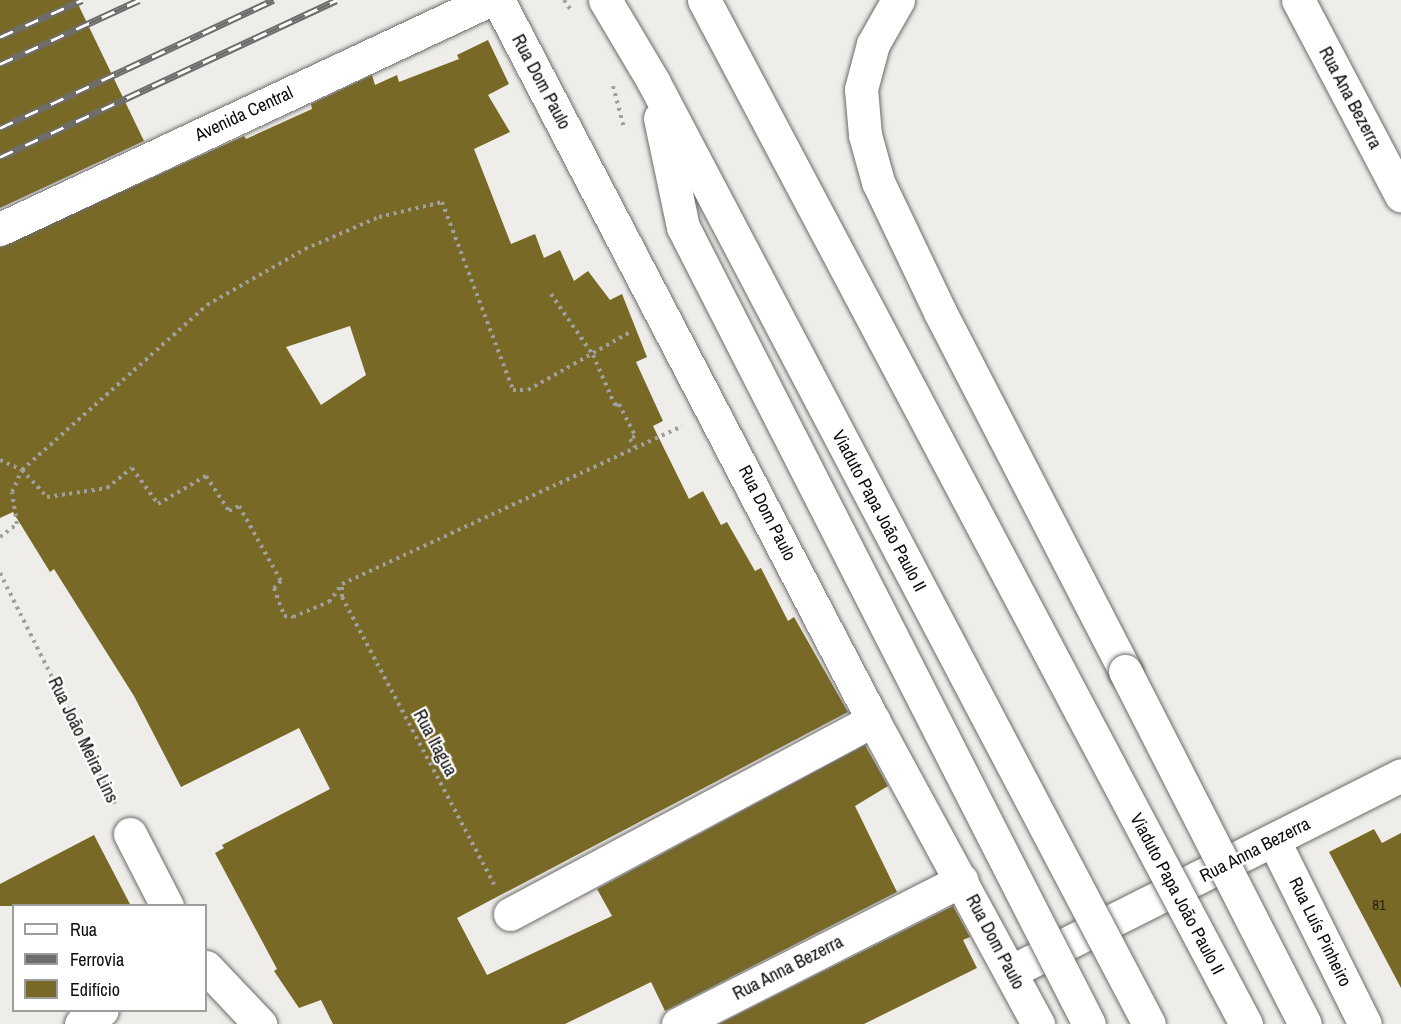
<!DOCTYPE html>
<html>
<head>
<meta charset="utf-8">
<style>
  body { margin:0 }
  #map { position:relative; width:1401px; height:1024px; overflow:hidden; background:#eeedea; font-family:"Archivo Narrow",sans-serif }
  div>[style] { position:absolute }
  .building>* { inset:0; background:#796926 }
  .path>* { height:4px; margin-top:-2px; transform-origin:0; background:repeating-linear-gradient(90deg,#a1a09e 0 3px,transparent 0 7.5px) }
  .roads { filter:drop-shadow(0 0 2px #6c6b68) drop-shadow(0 0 2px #6c6b68) }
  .minor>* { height:33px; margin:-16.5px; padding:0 16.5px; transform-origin:16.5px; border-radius:16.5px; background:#fff }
  .highway>* { height:33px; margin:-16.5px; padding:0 16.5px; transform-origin:16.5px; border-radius:16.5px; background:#fff }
  .rail>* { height:7px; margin-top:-3.5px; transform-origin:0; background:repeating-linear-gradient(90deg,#fff 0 14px,#6e6d6b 0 28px); box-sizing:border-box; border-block:2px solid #6e6d6b }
  .path-bridge>* { height:4px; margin-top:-2px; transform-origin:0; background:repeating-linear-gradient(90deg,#a1a09e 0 3px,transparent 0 7.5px) }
  .bridges { filter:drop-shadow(0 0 2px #6c6b68) drop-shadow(0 0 2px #6c6b68) }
  .highway-bridge>* { height:33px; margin:-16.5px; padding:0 16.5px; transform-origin:16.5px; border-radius:16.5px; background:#fff }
  span { translate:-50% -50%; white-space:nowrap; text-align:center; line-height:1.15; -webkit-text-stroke:4.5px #fff; paint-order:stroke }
  .number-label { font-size:15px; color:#272211 }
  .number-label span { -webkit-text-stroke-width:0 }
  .street-label { font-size:18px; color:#0c0b0a }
  .legend { position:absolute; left:12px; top:904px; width:195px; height:108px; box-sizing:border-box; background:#fff; border:2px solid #9e9d9d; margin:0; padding:8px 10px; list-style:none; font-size:18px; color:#0c0b0a }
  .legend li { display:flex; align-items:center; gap:12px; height:30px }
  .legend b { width:30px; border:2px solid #9e9d9d }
</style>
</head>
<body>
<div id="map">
  <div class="building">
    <div style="clip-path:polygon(0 0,76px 0,144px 141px,0 208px)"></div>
    <div style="clip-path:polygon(evenodd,488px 40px,509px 84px,488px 95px,510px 132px,474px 149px,511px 244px,535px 234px,544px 258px,560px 250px,574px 281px,588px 271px,610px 300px,622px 294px,647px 357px,636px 362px,663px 421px,653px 426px,689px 499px,703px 491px,721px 525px,727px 522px,755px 571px,761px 568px,788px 621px,794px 617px,848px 712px,457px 918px,487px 975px,612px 916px,597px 889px,865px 745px,888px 786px,855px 806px,897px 892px,665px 1011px,651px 982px,565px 1024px,333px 1024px,321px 1000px,299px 1008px,274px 971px,277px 969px,215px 853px,224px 848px,222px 845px,330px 789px,299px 728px,181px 787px,134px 696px,54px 569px,50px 572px,13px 512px,0 518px,0 247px,244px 136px,246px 139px,312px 109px,311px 104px,372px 75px,375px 85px,397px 75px,399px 82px,459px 59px,457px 55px,488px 40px,350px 326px,366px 375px,321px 405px,286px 347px,350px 326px)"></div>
    <div style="clip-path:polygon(1374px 829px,1382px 843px,1401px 833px,1401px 988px,1329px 852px)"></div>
    <div style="clip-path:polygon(94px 835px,131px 906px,0 906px,0 884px)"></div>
    <div style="clip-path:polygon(953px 906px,970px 937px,963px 940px,977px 968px,864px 1024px,719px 1024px)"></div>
  </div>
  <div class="path">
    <div style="left:551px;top:294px;width:74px;rotate:55.5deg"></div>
    <div style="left:593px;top:355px;width:55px;rotate:66.3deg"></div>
    <div style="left:615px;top:405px;width:4px;rotate:-14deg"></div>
    <div style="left:619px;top:404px;width:36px;rotate:63deg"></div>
    <div style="left:635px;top:436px;width:6px;rotate:149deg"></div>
    <div style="left:630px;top:439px;width:9px;rotate:58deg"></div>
    <div style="left:0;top:460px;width:24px;rotate:24deg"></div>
    <div style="left:22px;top:470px;width:37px;rotate:47deg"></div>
    <div style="left:47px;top:497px;width:61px;rotate:-8.5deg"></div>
    <div style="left:107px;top:488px;width:32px;rotate:-39deg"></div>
    <div style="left:132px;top:468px;width:44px;rotate:54.2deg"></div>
    <div style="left:158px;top:504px;width:56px;rotate:-30.3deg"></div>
    <div style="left:206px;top:476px;width:42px;rotate:56.7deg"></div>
    <div style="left:229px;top:511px;width:11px;rotate:-27deg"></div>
    <div style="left:239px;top:506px;width:86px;rotate:60.8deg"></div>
    <div style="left:281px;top:581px;width:10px;rotate:135deg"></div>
    <div style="left:274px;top:588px;width:30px;rotate:70deg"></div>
    <div style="left:284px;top:616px;width:9px;rotate:6deg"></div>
    <div style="left:293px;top:617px;width:39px;rotate:-23deg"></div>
    <div style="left:329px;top:602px;width:22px;rotate:-54deg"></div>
    <div style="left:342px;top:584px;width:375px;rotate:-24.9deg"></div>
    <div style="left:0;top:537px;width:21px;rotate:-37deg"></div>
    <div style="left:17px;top:524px;width:32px;rotate:-99deg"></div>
    <div style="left:12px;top:492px;width:24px;rotate:-66deg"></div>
    <div style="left:22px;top:470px;width:248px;rotate:-41.7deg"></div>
    <div style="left:207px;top:305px;width:113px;rotate:-29.7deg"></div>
    <div style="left:305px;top:249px;width:81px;rotate:-23.4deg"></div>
    <div style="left:379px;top:217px;width:65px;rotate:-13.4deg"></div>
    <div style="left:442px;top:202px;width:201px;rotate:69.3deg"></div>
    <div style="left:513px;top:390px;width:15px"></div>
    <div style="left:528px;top:390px;width:120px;rotate:-29.6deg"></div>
    <div style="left:0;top:573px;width:258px;rotate:63.5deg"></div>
    <div style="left:342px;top:587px;width:10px;rotate:90deg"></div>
    <div style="left:342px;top:597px;width:325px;rotate:62.1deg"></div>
  </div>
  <div class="roads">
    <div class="minor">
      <div style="left:498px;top:0;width:812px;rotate:62.49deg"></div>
      <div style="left:873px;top:720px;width:346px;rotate:61.5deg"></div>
      <div style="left:1298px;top:0;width:221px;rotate:62.2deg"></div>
      <div style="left:0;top:229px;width:540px;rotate:-25.09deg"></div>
      <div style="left:130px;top:834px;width:81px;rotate:62.8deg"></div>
      <div style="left:1274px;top:841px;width:204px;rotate:63.6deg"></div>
      <div style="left:510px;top:914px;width:412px;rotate:-28.1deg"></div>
      <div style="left:206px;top:967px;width:79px;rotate:46.5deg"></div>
      <div style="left:1012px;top:971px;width:436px;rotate:-26.7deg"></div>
      <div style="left:81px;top:1024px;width:25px;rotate:-34deg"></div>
      <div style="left:678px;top:1024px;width:318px;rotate:-26.9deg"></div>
    </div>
    <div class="highway">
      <div style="left:898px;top:0;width:51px;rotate:119.6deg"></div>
      <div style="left:873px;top:44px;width:47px;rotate:104.9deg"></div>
      <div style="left:861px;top:89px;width:46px;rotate:85deg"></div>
      <div style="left:865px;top:135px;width:49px;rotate:74.5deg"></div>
      <div style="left:878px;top:182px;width:144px;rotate:64.5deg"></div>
      <div style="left:940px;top:312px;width:404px;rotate:62.7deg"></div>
    </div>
  </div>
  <div class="rail">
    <div style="left:0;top:37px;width:90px;rotate:-24.3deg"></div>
    <div style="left:0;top:64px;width:153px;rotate:-24.7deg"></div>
    <div style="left:0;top:128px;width:302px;rotate:-25.1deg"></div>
    <div style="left:0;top:157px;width:371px;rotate:-25deg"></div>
  </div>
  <div class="path-bridge">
    <div style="left:564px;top:0;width:11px;rotate:56deg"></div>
    <div style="left:613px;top:86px;width:43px;rotate:75.3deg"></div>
  </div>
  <div class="bridges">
    <div class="highway-bridge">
      <div style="left:605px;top:0;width:94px;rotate:59.3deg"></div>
      <div style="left:653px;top:81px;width:1065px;rotate:62.26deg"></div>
      <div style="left:704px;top:0;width:1159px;rotate:62.11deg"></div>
      <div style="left:660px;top:118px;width:111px;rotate:78.1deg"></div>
      <div style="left:683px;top:227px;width:894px;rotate:63.01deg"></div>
      <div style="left:1125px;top:671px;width:396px;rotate:63deg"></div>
    </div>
  </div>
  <div class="number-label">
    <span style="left:1379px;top:905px">81</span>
  </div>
  <div class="street-label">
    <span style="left:541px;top:82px;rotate:62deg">Rua Dom Paulo</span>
    <span style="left:1350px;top:98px;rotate:62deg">Rua Ana Bezerra</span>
    <span style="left:244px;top:114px;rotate:-25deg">Avenida Central</span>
    <span style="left:879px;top:511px;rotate:62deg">Viaduto Papa João Paulo II</span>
    <span style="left:767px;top:513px;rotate:63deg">Rua Dom Paulo</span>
    <span style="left:83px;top:740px;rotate:64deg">Rua João Meira Lins</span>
    <span style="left:435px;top:743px;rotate:62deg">Rua Itagua</span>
    <span style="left:1255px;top:850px;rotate:-27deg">Rua Anna Bezerra</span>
    <span style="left:1177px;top:894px;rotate:62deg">Viaduto Papa João Paulo II</span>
    <span style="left:1320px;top:932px;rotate:64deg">Rua Luís Pinheiro</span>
    <span style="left:995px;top:942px;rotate:62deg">Rua Dom Paulo</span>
    <span style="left:788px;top:968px;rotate:-27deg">Rua Anna Bezerra</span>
  </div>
  <ul class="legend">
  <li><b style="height:8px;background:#fff"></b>Rua</li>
  <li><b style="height:8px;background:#6e6d6b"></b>Ferrovia</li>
  <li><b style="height:16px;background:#796926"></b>Edifício</li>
  </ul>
</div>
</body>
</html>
